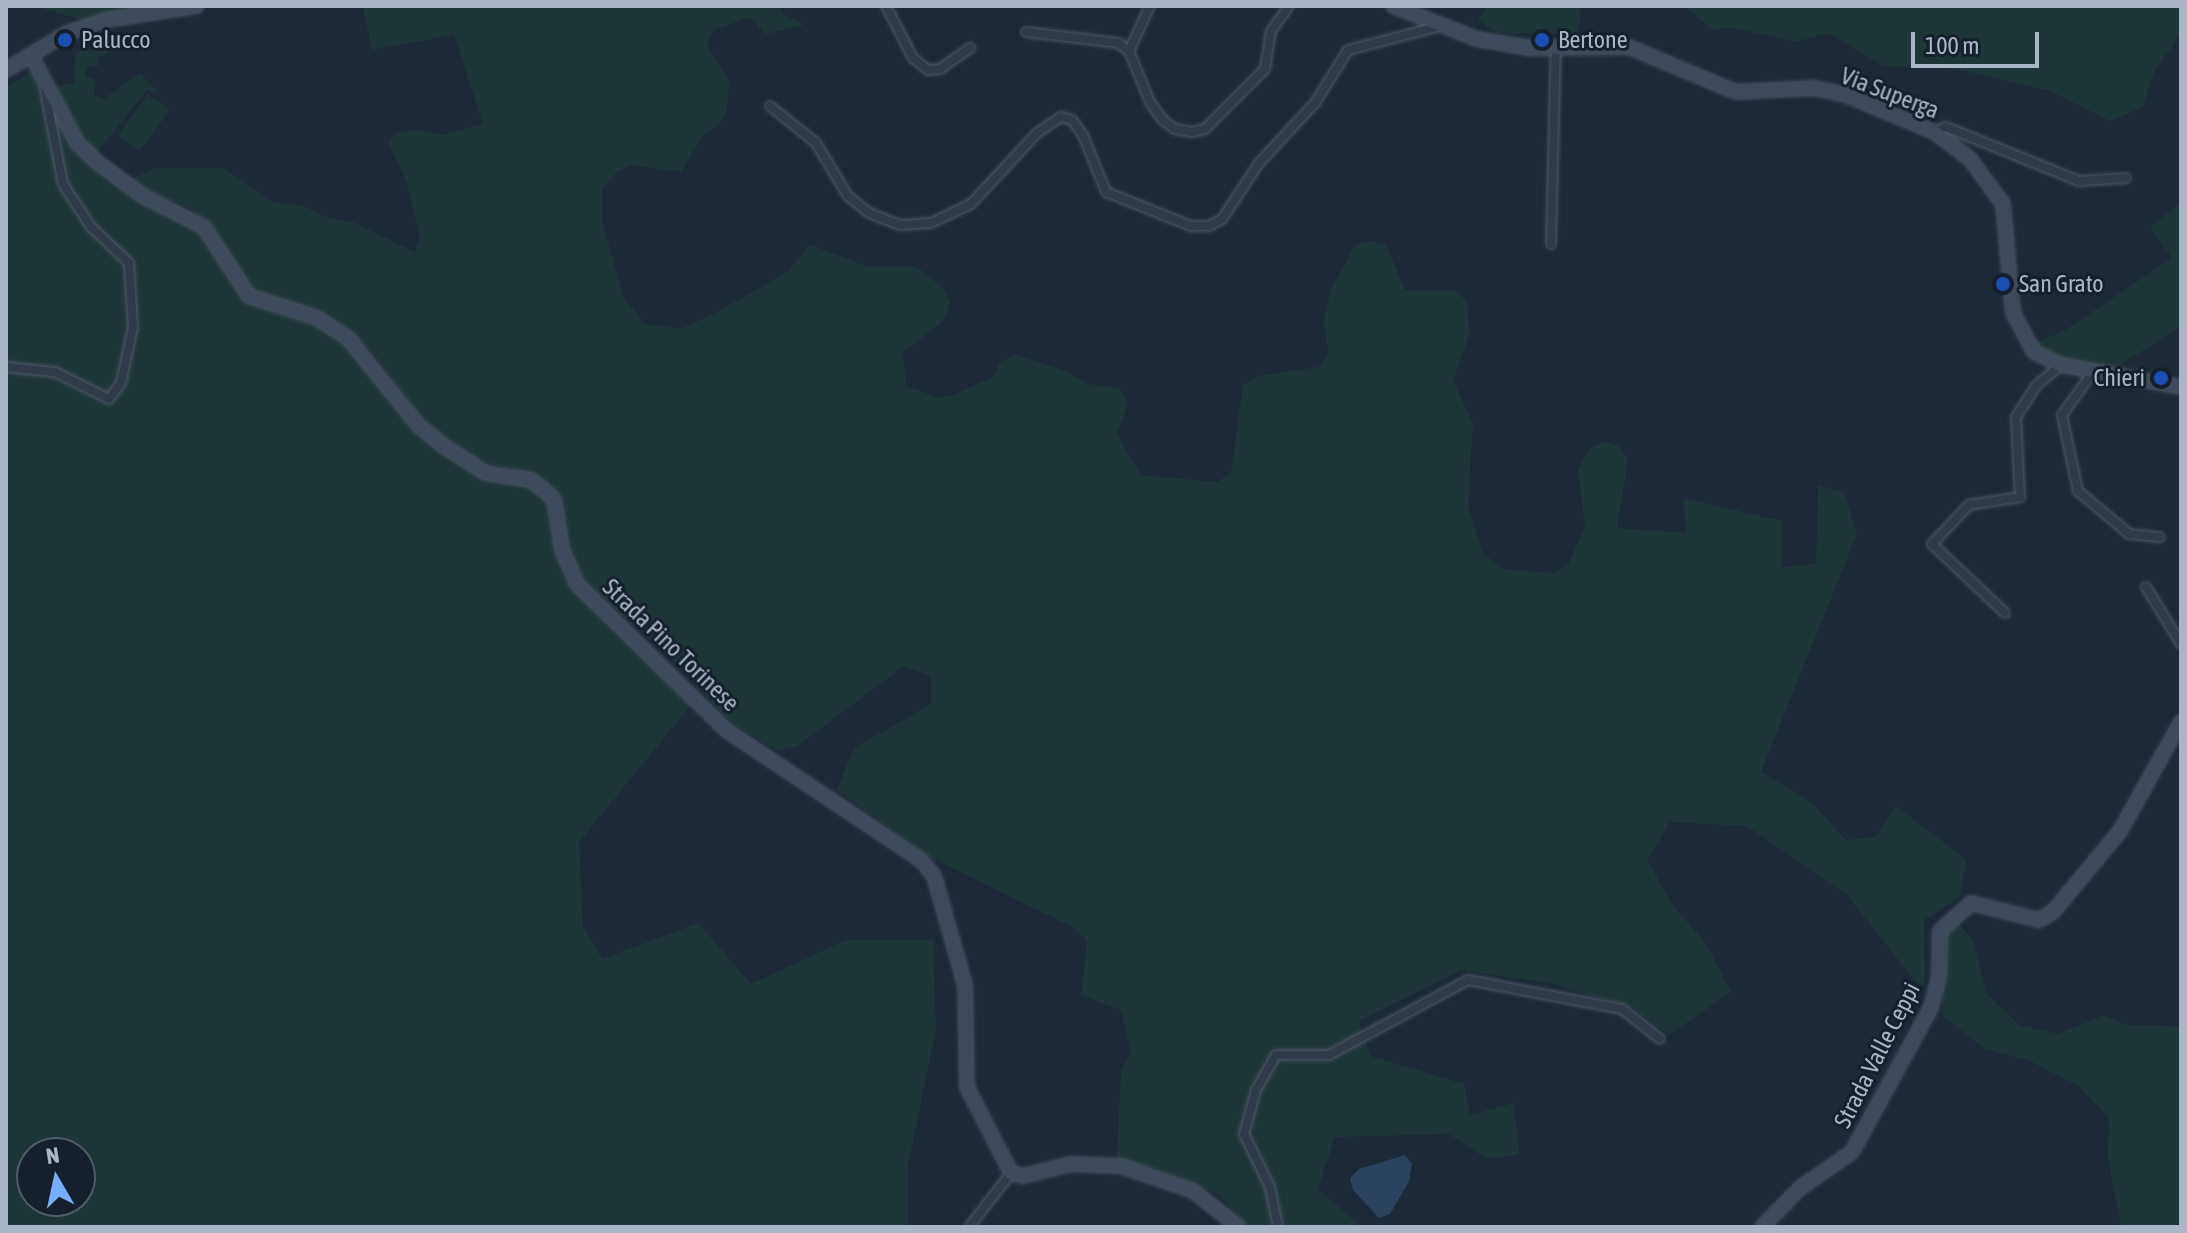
<!DOCTYPE html>
<html>
<head>
<meta charset="utf-8">
<style>
  body { margin:0 }
  #map { position:relative; width:2187px; height:1233px; overflow:hidden; background:#1d2937; font-family:"Asap Condensed",sans-serif }
  div>[style] { position:absolute }
  .green>* { inset:0; background:#1f3638; transform-origin:0 0 }
  .water>* { inset:0; background:#2c435e }
  .roads { filter:drop-shadow(0 0 2px #4e5866) drop-shadow(0 0 2px #4e5866) }
  .street>* { height:8px; margin:-4px; padding:0 4px; transform-origin:4px; border-radius:4px; background:#303a48 }
  .secondary>* { height:12px; margin:-6px; padding:0 6px; transform-origin:6px; border-radius:6px; background:#3e495b }
  .dots>* { width:22px; height:22px; translate:-50% -50%; box-sizing:border-box; border:4px solid #16202c; border-radius:50% }
  span { translate:-50% -50%; white-space:nowrap; text-align:center; line-height:1.15; -webkit-text-stroke:6px #16202c; paint-order:stroke }
  .poi-label { font-size:24px; color:#aab5c5 }
  .left { translate:0 -50%; text-align:left }
  .right { translate:-100% -50%; text-align:right }
  .street-label { font-size:24px; color:#aab5c5 }
  .frame { position:absolute; inset:0; border:8px solid #aab5c5; pointer-events:none }
  .north { position:absolute; left:16px; top:1137px; width:80px; height:80px; box-sizing:border-box; background:#16202c; border:2px solid #515c69; border-radius:50%; rotate:351deg; font-size:22px; font-weight:700; line-height:32px; text-align:center; color:#aab5c5 }
  .north::after { content:''; display:block; margin:auto; width:28px; height:36px; background:#75adff; clip-path:polygon(50% 0,100% 100%,50% 72%,0 100%) }
  .scale { position:absolute; left:1911px; top:32px; width:128px; height:36px; box-sizing:border-box; border:4px solid #aab5c5; border-top:0; padding-left:10px; font-size:24px; line-height:28px; white-space:nowrap; color:#aab5c5; -webkit-text-stroke:6px #16202c; paint-order:stroke }
</style>
</head>
<body>
<div id="map">
  <div class="green">
    <div style="clip-path:polygon(35px 6px,172px 6px,86px 21px)"></div>
    <div style="clip-path:polygon(363px 6px,780px 6px,782px 13px,804px 25px,766px 34px,750px 17px,714px 30px,707px 45px,729px 80px,727px 110px,719px 125px,705px 133px,681px 172px,633px 165px,618px 171px,602px 189px,602px 222px,624px 298px,645px 324px,681px 329px,717px 312px,789px 271px,809px 244px,868px 267px,917px 267px,943px 288px,950px 302px,945px 319px,903px 353px,906px 386px,936px 397px,951px 396px,993px 377px,1000px 362px,1015px 355px,1061px 369px,1089px 384px,1120px 389px,1128px 403px,1117px 434px,1141px 475px,1218px 482px,1231px 472px,1243px 385px,1257px 376px,1319px 367px,1329px 353px,1323px 322px,1331px 289px,1356px 244px,1372px 241px,1386px 245px,1405px 290px,1454px 290px,1467px 301px,1469px 335px,1453px 381px,1473px 423px,1468px 505px,1482px 552px,1502px 569px,1553px 573px,1568px 565px,1585px 527px,1578px 470px,1589px 449px,1604px 441px,1620px 446px,1628px 460px,1617px 528px,1686px 533px,1684px 498px,1782px 521px,1781px 567px,1816px 564px,1818px 485px,1844px 492px,1857px 534px,1761px 772px,1811px 802px,1846px 840px,1875px 837px,1896px 806px,1967px 860px,1959px 898px,1924px 920px,1925px 987px,1914px 980px,1847px 895px,1747px 826px,1670px 822px,1647px 860px,1674px 907px,1705px 942px,1731px 992px,1669px 1035px,1632px 1008px,1553px 984px,1461px 970px,1359px 1021px,1370px 1056px,1464px 1084px,1470px 1115px,1514px 1103px,1519px 1154px,1487px 1159px,1449px 1134px,1335px 1137px,1318px 1189px,1362px 1227px,1249px 1227px,1219px 1195px,1157px 1169px,1117px 1160px,1121px 1071px,1131px 1051px,1121px 1010px,1081px 995px,1087px 941px,1074px 928px,930px 857px,837px 790px,854px 748px,931px 704px,931px 676px,904px 666px,796px 747px,778px 751px,729px 721px,675px 662px,582px 580px,568px 548px,560px 496px,549px 485px,533px 474px,474px 460px,423px 420px,371px 351px,340px 323px,252px 290px,209px 222px,189px 208px,125px 182px,155px 168px,224px 168px,272px 202px,304px 206px,326px 217px,355px 223px,415px 252px,420px 237px,406px 180px,388px 143px,395px 133px,416px 129px,442px 135px,483px 124px,454px 35px,372px 50px)"></div>
    <div style="clip-path:polygon(1487px 6px,1581px 6px,1579px 33px,1497px 33px,1478px 20px)"></div>
    <div style="clip-path:polygon(1686px 6px,2181px 6px,2181px 33px,2153px 74px,2143px 107px,2110px 121px,2050px 91px,1956px 69px,1883px 66px,1828px 33px,1795px 42px,1735px 28px,1711px 29px)"></div>
    <div style="clip-path:polygon(105px 45px,116px 49px,99px 57px,98px 66px,87px 66px,85px 76px,96px 80px,94px 95px,104px 99px,140px 73px,159px 93px,147px 90px,95px 155px,81px 141px,52px 87px,74px 83px,75px 53px)"></div>
    <div style="clip-path:polygon(evenodd,36px 68px,47px 119px,52px 108px,75px 152px,131px 196px,201px 231px,245px 300px,333px 333px,362px 359px,414px 429px,442px 451px,485px 478px,528px 486px,541px 494px,548px 502px,556px 551px,572px 588px,668px 676px,691px 705px,579px 842px,583px 926px,602px 959px,698px 923px,751px 984px,846px 940px,933px 940px,936px 1028px,908px 1166px,908px 1227px,6px 1227px,6px 88px,36px 68px,48px 130px,64px 183px,91px 225px,130px 263px,132px 275px,88px 227px,61px 185px,48px 130px,36px 68px,32px 1153px,80px 1153px,80px 1201px,32px 1201px,32px 1153px)"></div>
    <div style="left:148px;top:94px;width:27px;height:51px;rotate:36deg"></div>
    <div style="clip-path:polygon(2181px 203px,2181px 327px,2116px 367px,2060px 359px,2033px 344px,2064px 331px,2172px 258px,2150px 227px)"></div>
    <div style="clip-path:polygon(1958px 923px,1974px 942px,1986px 993px,2019px 1025px,2058px 1034px,2104px 1015px,2125px 1025px,2181px 1026px,2181px 1227px,2121px 1227px,2108px 1158px,2109px 1118px,2077px 1085px,2030px 1061px,1985px 1049px,1943px 1016px,1940px 940px)"></div>
  </div>
  <div class="water">
    <div style="clip-path:polygon(1405px 1155px,1412px 1163px,1409px 1181px,1390px 1214px,1379px 1218px,1353px 1190px,1350px 1178px,1359px 1169px)"></div>
  </div>
  <div class="roads">
    <div class="street">
      <div style="left:886px;top:6px;width:59px;rotate:62.6deg"></div>
      <div style="left:913px;top:58px;width:19px;rotate:39deg"></div>
      <div style="left:928px;top:70px;width:12px;rotate:-5deg"></div>
      <div style="left:940px;top:69px;width:37px;rotate:-35deg"></div>
      <div style="left:1026px;top:32px;width:93px;rotate:6.8deg"></div>
      <div style="left:1118px;top:43px;width:14px;rotate:36deg"></div>
      <div style="left:1129px;top:51px;width:57px;rotate:67.5deg"></div>
      <div style="left:1151px;top:104px;width:20px;rotate:53deg"></div>
      <div style="left:1163px;top:120px;width:15px;rotate:37deg"></div>
      <div style="left:1175px;top:129px;width:17px;rotate:10deg"></div>
      <div style="left:1192px;top:132px;width:13px;rotate:-13deg"></div>
      <div style="left:1205px;top:129px;width:85px;rotate:-45deg"></div>
      <div style="left:1265px;top:69px;width:38px;rotate:-81deg"></div>
      <div style="left:1271px;top:31px;width:31px;rotate:-54deg"></div>
      <div style="left:1129px;top:51px;width:50px;rotate:-65deg"></div>
      <div style="left:770px;top:106px;width:59px;rotate:38.8deg"></div>
      <div style="left:816px;top:143px;width:62px;rotate:58.9deg"></div>
      <div style="left:848px;top:196px;width:27px;rotate:39deg"></div>
      <div style="left:869px;top:213px;width:34px;rotate:21deg"></div>
      <div style="left:901px;top:225px;width:30px;rotate:-4deg"></div>
      <div style="left:931px;top:223px;width:44px;rotate:-25.4deg"></div>
      <div style="left:971px;top:204px;width:97px;rotate:-47.1deg"></div>
      <div style="left:1037px;top:133px;width:29px;rotate:-34deg"></div>
      <div style="left:1061px;top:117px;width:11px;rotate:15deg"></div>
      <div style="left:1072px;top:120px;width:19px;rotate:54deg"></div>
      <div style="left:1083px;top:135px;width:61px;rotate:68deg"></div>
      <div style="left:1106px;top:192px;width:92px;rotate:21.8deg"></div>
      <div style="left:1191px;top:226px;width:18px"></div>
      <div style="left:1209px;top:226px;width:15px;rotate:-28deg"></div>
      <div style="left:1222px;top:219px;width:67px;rotate:-56.5deg"></div>
      <div style="left:1259px;top:163px;width:82px;rotate:-47deg"></div>
      <div style="left:1315px;top:103px;width:62px;rotate:-58.1deg"></div>
      <div style="left:1348px;top:50px;width:96px;rotate:-14.5deg"></div>
      <div style="left:1934px;top:132px;width:13px;rotate:-23deg"></div>
      <div style="left:1946px;top:127px;width:144px;rotate:22.1deg"></div>
      <div style="left:2079px;top:181px;width:47px;rotate:-3.7deg"></div>
      <div style="left:1551px;top:244px;width:198px;rotate:-88.6deg"></div>
      <div style="left:6px;top:367px;width:49px;rotate:5.8deg"></div>
      <div style="left:55px;top:372px;width:60px;rotate:26.6deg"></div>
      <div style="left:109px;top:399px;width:20px;rotate:-53deg"></div>
      <div style="left:121px;top:383px;width:57px;rotate:-77.9deg"></div>
      <div style="left:133px;top:327px;width:64px;rotate:-93.6deg"></div>
      <div style="left:129px;top:263px;width:52px;rotate:-136.5deg"></div>
      <div style="left:91px;top:227px;width:51px;rotate:-123.1deg"></div>
      <div style="left:63px;top:184px;width:101px;rotate:-100.9deg"></div>
      <div style="left:2093px;top:372px;width:53px;rotate:125.8deg"></div>
      <div style="left:2062px;top:415px;width:78px;rotate:78.1deg"></div>
      <div style="left:2078px;top:491px;width:67px;rotate:40.1deg"></div>
      <div style="left:2129px;top:534px;width:31px;rotate:6deg"></div>
      <div style="left:2146px;top:587px;width:67px;rotate:58.4deg"></div>
      <div style="left:2005px;top:613px;width:100px;rotate:-136.6deg"></div>
      <div style="left:1932px;top:544px;width:54px;rotate:-46.5deg"></div>
      <div style="left:1969px;top:505px;width:52px;rotate:-8.9deg"></div>
      <div style="left:2020px;top:497px;width:80px;rotate:-92.9deg"></div>
      <div style="left:2016px;top:417px;width:38px;rotate:-57deg"></div>
      <div style="left:2037px;top:385px;width:31px;rotate:-40deg"></div>
      <div style="left:969px;top:1227px;width:68px;rotate:-52.1deg"></div>
      <div style="left:1278px;top:1227px;width:41px;rotate:-101.3deg"></div>
      <div style="left:1270px;top:1187px;width:59px;rotate:-116.1deg"></div>
      <div style="left:1244px;top:1134px;width:46px;rotate:-74.7deg"></div>
      <div style="left:1256px;top:1090px;width:40px;rotate:-60.3deg"></div>
      <div style="left:1276px;top:1055px;width:53px"></div>
      <div style="left:1329px;top:1055px;width:158px;rotate:-28.3deg"></div>
      <div style="left:1468px;top:980px;width:157px;rotate:10.7deg"></div>
      <div style="left:1622px;top:1009px;width:48px;rotate:38.3deg"></div>
    </div>
    <div class="secondary">
      <div style="left:1393px;top:6px;width:90px;rotate:21.4deg"></div>
      <div style="left:1477px;top:39px;width:53px;rotate:9.8deg"></div>
      <div style="left:1529px;top:48px;width:100px;rotate:-0.6deg"></div>
      <div style="left:1629px;top:47px;width:116px;rotate:22.8deg"></div>
      <div style="left:1736px;top:92px;width:78px;rotate:-2.9deg"></div>
      <div style="left:1814px;top:88px;width:33px;rotate:12deg"></div>
      <div style="left:1846px;top:95px;width:95px;rotate:22.8deg"></div>
      <div style="left:1934px;top:132px;width:45px;rotate:36.9deg"></div>
      <div style="left:1970px;top:159px;width:56px;rotate:53.7deg"></div>
      <div style="left:2003px;top:204px;width:109px;rotate:84.8deg"></div>
      <div style="left:2013px;top:313px;width:44px;rotate:61.7deg"></div>
      <div style="left:2034px;top:352px;width:30px;rotate:26deg"></div>
      <div style="left:2061px;top:365px;width:122px;rotate:10.4deg"></div>
      <div style="left:31px;top:55px;width:99px;rotate:62.4deg"></div>
      <div style="left:77px;top:143px;width:33px;rotate:43deg"></div>
      <div style="left:101px;top:165px;width:52px;rotate:36.4deg"></div>
      <div style="left:143px;top:196px;width:68px;rotate:26.9deg"></div>
      <div style="left:204px;top:227px;width:82px;rotate:56.9deg"></div>
      <div style="left:249px;top:296px;width:71px;rotate:17.9deg"></div>
      <div style="left:317px;top:318px;width:38px;rotate:33deg"></div>
      <div style="left:349px;top:339px;width:110px;rotate:51.3deg"></div>
      <div style="left:418px;top:425px;width:35px;rotate:39deg"></div>
      <div style="left:445px;top:447px;width:49px;rotate:32.4deg"></div>
      <div style="left:486px;top:473px;width:46px;rotate:8.8deg"></div>
      <div style="left:531px;top:480px;width:16px;rotate:38deg"></div>
      <div style="left:544px;top:490px;width:13px;rotate:42deg"></div>
      <div style="left:554px;top:499px;width:51px;rotate:80.9deg"></div>
      <div style="left:562px;top:549px;width:38px;rotate:67deg"></div>
      <div style="left:577px;top:584px;width:209px;rotate:44.4deg"></div>
      <div style="left:726px;top:730px;width:234px;rotate:33.7deg"></div>
      <div style="left:921px;top:860px;width:21px;rotate:51deg"></div>
      <div style="left:934px;top:876px;width:113px;rotate:74.1deg"></div>
      <div style="left:965px;top:985px;width:102px;rotate:88.9deg"></div>
      <div style="left:967px;top:1087px;width:97px;rotate:62.9deg"></div>
      <div style="left:1011px;top:1173px;width:12px;rotate:14deg"></div>
      <div style="left:1023px;top:1176px;width:49px;rotate:-14deg"></div>
      <div style="left:1071px;top:1164px;width:50px;rotate:2.3deg"></div>
      <div style="left:1121px;top:1166px;width:76px;rotate:19.1deg"></div>
      <div style="left:1193px;top:1191px;width:58px;rotate:38deg"></div>
      <div style="left:6px;top:70px;width:71px;rotate:-31.2deg"></div>
      <div style="left:67px;top:33px;width:41px;rotate:-18.4deg"></div>
      <div style="left:106px;top:20px;width:92px;rotate:-8.7deg"></div>
      <div style="left:1762px;top:1227px;width:54px;rotate:-45.7deg"></div>
      <div style="left:1800px;top:1188px;width:63px;rotate:-34.7deg"></div>
      <div style="left:1852px;top:1152px;width:164px;rotate:-61.3deg"></div>
      <div style="left:1931px;top:1008px;width:32px;rotate:-76deg"></div>
      <div style="left:1939px;top:977px;width:46px;rotate:-88.8deg"></div>
      <div style="left:1940px;top:931px;width:42px;rotate:-42.1deg"></div>
      <div style="left:1971px;top:903px;width:70px;rotate:14deg"></div>
      <div style="left:2039px;top:920px;width:16px;rotate:-30deg"></div>
      <div style="left:2053px;top:912px;width:105px;rotate:-50.4deg"></div>
      <div style="left:2120px;top:831px;width:125px;rotate:-60.8deg"></div>
    </div>
  </div>
  <div class="dots">
    <div style="left:65px;top:40px;background:#1a4fb4"></div>
    <div style="left:1542px;top:40px;background:#1a4fb4"></div>
    <div style="left:2003px;top:284px;background:#1a4fb4"></div>
    <div style="left:2161px;top:378px;background:#1a4fb4"></div>
  </div>
  <div class="poi-label">
    <span class="left" style="left:81px;top:40px">Palucco</span>
    <span class="left" style="left:1558px;top:40px">Bertone</span>
    <span class="left" style="left:2019px;top:284px">San Grato</span>
    <span class="right" style="left:2145px;top:378px">Chieri</span>
  </div>
  <div class="street-label">
    <span style="left:1890px;top:93px;rotate:21deg">Via Superga</span>
    <span style="left:671px;top:645px;rotate:44deg">Strada Pino Torinese</span>
    <span style="left:1877px;top:1055px;rotate:-63deg">Strada Valle Ceppi</span>
  </div>
  <div class="frame"></div>
  <div class="north">N</div>
  <div class="scale">100 m</div>
</div>
</body>
</html>
